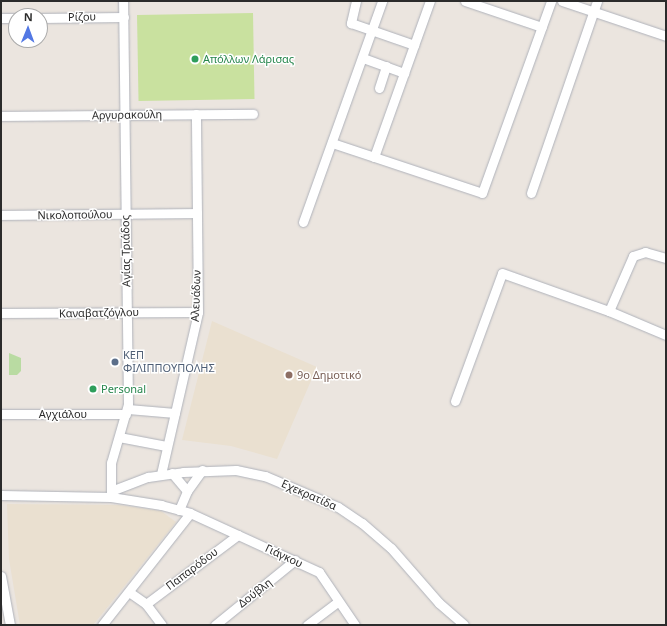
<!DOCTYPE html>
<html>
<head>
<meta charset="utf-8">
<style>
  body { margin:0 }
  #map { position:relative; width:667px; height:626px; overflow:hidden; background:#ebe5df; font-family:"Noto Sans",sans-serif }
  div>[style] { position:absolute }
  .education>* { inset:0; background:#eae0d0 }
  .green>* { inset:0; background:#b9dba2 }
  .pitch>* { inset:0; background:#c9e19f; transform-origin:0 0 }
  .roads { filter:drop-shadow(0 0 1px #afb2ba) drop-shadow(0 0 1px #afb2ba) }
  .minor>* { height:9px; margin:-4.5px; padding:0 4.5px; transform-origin:4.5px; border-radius:4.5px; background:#fff }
  .dots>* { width:11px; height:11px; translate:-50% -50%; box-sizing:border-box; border:2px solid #fff; border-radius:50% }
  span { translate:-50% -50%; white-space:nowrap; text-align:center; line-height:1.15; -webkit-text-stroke:3px #fff; paint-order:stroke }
  .street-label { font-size:11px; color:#2b2b2b }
  .leisure-label { font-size:11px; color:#27864d }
  .left { translate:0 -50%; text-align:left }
  .service-label { font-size:11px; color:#4e5e75 }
  .education-label { font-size:11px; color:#785e54 }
  .frame { position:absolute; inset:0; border:2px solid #2b2b2b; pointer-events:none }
  .north { position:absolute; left:8px; top:8px; width:40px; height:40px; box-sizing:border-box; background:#fff; border:1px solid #aaa; border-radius:50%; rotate:1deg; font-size:11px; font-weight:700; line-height:16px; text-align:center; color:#2b2b2b }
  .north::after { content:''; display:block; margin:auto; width:14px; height:18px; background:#5378e4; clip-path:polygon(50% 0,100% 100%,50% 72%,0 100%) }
</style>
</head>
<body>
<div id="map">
  <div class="education">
    <div style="clip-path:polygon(212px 321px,317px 367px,277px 459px,231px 446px,182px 440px)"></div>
    <div style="clip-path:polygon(7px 504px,119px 505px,161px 511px,176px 522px,93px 625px,20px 625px,9px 559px)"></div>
  </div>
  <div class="green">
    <div style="clip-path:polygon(9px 353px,21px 358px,21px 371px,17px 375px,9px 375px)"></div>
  </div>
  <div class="pitch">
    <div style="left:253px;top:13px;width:86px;height:116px;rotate:89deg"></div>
  </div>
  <div class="roads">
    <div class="minor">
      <div style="left:356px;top:1px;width:23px;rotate:103deg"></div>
      <div style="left:351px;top:23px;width:67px;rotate:19.2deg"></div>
      <div style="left:465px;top:1px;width:81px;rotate:18.7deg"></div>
      <div style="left:562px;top:1px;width:110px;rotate:18.6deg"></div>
      <div style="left:1px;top:18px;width:15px"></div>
      <div style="left:40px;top:18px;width:84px;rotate:-0.7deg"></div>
      <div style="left:363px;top:58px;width:44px;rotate:20.1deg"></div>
      <div style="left:379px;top:88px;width:23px;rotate:-72deg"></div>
      <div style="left:1px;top:116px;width:252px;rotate:-0.5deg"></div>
      <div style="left:332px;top:143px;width:158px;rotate:18.4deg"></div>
      <div style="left:482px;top:193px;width:204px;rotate:-70.2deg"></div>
      <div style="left:374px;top:157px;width:166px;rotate:-70.3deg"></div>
      <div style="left:531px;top:193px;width:203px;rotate:-71deg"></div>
      <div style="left:1px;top:215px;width:196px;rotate:-0.6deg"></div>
      <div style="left:303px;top:222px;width:235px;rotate:-70.3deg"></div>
      <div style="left:609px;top:311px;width:60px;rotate:-66.4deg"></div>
      <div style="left:633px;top:256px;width:13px;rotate:-18deg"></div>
      <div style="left:645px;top:252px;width:22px;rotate:16deg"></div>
      <div style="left:1px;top:313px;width:197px;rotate:-0.3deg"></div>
      <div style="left:455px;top:401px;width:136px;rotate:-69.8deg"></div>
      <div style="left:502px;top:273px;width:114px;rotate:19.6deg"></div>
      <div style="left:609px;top:311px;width:62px;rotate:22.8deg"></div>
      <div style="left:128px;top:409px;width:47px;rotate:4.9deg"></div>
      <div style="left:1px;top:414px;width:125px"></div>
      <div style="left:119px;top:437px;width:48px;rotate:10.8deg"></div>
      <div style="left:172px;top:473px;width:23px;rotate:50deg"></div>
      <div style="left:161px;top:474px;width:166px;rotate:-77.1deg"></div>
      <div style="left:198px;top:312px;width:198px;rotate:-90.6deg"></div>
      <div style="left:111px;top:491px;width:40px;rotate:-21deg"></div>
      <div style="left:148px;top:477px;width:35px;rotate:-8deg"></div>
      <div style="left:183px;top:472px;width:53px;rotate:-2.2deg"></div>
      <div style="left:236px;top:470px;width:30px;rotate:12deg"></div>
      <div style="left:265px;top:476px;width:79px;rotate:23deg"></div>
      <div style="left:338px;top:507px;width:29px;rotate:34deg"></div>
      <div style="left:362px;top:523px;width:38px;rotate:41deg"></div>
      <div style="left:391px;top:548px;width:73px;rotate:48.9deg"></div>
      <div style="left:439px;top:603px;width:33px;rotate:41deg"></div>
      <div style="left:1px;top:495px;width:110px;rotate:1deg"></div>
      <div style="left:111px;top:497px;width:51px;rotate:9.1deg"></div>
      <div style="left:161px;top:505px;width:30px;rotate:15deg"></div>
      <div style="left:190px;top:513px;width:142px;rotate:24.6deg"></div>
      <div style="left:319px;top:572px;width:64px;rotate:55.8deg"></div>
      <div style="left:111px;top:497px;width:34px;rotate:-90deg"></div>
      <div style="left:111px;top:463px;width:61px;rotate:-73.9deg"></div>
      <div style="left:128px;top:404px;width:403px;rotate:-90.7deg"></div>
      <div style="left:179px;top:510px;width:21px;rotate:-67deg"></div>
      <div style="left:187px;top:491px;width:26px;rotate:-54deg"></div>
      <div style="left:1px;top:576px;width:50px;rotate:79.6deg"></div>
      <div style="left:129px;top:592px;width:21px;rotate:35deg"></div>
      <div style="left:146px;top:604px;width:26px;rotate:53deg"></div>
      <div style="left:146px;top:604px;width:115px;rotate:-36.9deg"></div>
      <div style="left:102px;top:625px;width:142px;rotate:-51.8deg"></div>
      <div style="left:215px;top:625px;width:103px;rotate:-39.1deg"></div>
      <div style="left:307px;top:625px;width:39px;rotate:-37deg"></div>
    </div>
  </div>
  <div class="dots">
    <div style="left:195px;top:59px;background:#2e9e5b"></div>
    <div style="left:115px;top:362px;background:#5c6f8a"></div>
    <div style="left:289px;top:375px;background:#8d6e63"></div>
    <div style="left:93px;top:389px;background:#2e9e5b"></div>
  </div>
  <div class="street-label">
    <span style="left:82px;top:17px;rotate:-1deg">Ρίζου</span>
    <span style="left:127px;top:115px;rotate:-1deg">Αργυρακούλη</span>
    <span style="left:75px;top:215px;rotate:-1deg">Νικολοπούλου</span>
    <span style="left:126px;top:251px;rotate:-91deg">Αγίας Τριάδος</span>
    <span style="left:196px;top:296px;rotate:-88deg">Αλευάδων</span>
    <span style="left:99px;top:313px;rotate:-1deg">Καναβατζόγλου</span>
    <span style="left:63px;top:414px">Αγχιάλου</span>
    <span style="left:309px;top:495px;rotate:24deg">Εχεκρατίδα</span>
    <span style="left:284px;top:556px;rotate:25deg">Γιάγκου</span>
    <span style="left:192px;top:569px;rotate:-37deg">Παπαρόδου</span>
    <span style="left:255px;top:593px;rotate:-38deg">Δούβλη</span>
  </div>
  <div class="leisure-label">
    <span class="left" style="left:203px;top:59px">Απόλλων Λάρισας</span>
    <span class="left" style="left:101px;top:389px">Personal</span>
  </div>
  <div class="service-label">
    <span class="left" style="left:123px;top:362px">ΚΕΠ<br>ΦΙΛΙΠΠΟΥΠΟΛΗΣ</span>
  </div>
  <div class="education-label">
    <span class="left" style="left:297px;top:375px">9ο Δημοτικό</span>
  </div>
  <div class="frame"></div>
  <div class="north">N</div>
</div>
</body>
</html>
